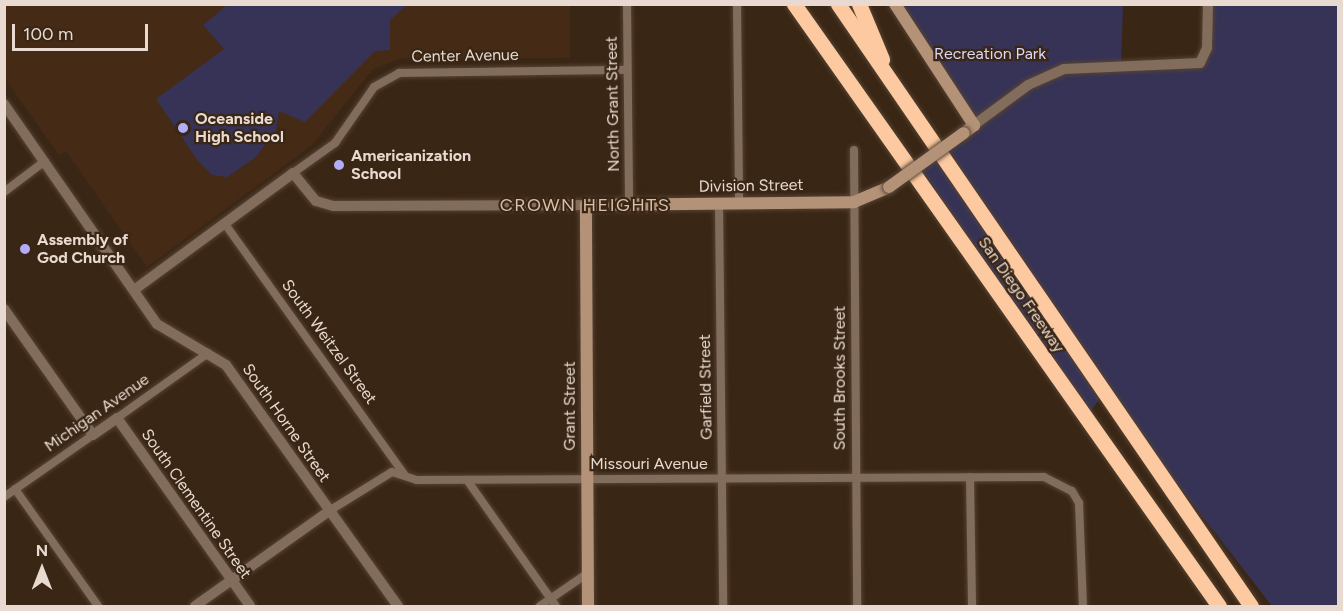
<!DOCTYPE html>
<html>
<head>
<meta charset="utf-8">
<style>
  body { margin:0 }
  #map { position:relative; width:1343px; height:611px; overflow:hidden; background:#3a2615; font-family:Figtree,sans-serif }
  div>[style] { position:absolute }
  .built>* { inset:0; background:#452b15 }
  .green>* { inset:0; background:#363357 }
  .roads { filter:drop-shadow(0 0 2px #564333) drop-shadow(0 0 2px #564333) }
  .minor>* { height:8px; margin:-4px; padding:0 4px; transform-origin:4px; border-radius:4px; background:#826d5d }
  .tertiary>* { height:10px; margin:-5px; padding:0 5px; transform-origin:5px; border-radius:5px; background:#826d5d }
  .secondary>* { height:12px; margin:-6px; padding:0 6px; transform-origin:6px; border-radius:6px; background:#b39278 }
  .motorway>* { height:15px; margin:-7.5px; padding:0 7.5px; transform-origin:7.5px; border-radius:7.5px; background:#fcc9a0 }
  .bridges { filter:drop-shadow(0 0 2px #564333) drop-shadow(0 0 2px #564333) }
  .secondary-bridge>* { height:12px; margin:-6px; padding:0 6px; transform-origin:6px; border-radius:6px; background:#b39278 }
  .dots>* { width:16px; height:16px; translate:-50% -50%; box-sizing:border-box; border:3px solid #3a2615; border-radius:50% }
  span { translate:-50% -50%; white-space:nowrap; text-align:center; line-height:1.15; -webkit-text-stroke:4.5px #3a2615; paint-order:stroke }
  .park-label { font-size:16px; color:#d9d8f8 }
  .street-label { font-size:16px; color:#e8dad0 }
  .poi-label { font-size:16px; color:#e8dad0; font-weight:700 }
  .left { translate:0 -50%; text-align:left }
  .neighbourhood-label { font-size:18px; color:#d9beaa; letter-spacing:1.5px }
  .frame { position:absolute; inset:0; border:6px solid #e8dad0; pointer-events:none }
  .north { position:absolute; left:12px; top:539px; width:60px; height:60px; -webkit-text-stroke:4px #3a2615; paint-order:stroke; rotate:0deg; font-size:16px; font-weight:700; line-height:24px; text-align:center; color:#e8dad0 }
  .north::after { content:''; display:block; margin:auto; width:21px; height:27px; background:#e8dad0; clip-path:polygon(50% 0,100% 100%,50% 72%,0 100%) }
  .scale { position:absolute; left:12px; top:24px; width:136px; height:27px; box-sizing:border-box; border:3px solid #e8dad0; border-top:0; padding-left:8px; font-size:18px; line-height:21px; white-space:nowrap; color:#e8dad0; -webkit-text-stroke:4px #3a2615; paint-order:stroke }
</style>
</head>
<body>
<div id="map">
  <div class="built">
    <div style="clip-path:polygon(4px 5px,616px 5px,570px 5px,570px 58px,403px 58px,373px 69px,312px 145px,147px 267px,66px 151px,59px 155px,5px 78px)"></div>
  </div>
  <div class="green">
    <div style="clip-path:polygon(227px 5px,227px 4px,407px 5px,390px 20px,390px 50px,375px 51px,305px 122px,279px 111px,276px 130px,256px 157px,227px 177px,212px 175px,198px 161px,156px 99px,224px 49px,203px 25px)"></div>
    <div style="clip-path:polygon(895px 5px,1123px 5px,1121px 63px,1201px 59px,1207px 5px,1338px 5px,1338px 606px,1272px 606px,1105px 391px,1083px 422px,911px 174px,969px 121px)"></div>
  </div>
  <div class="roads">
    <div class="minor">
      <div style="left:627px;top:4px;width:199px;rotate:89.4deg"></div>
      <div style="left:737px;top:4px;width:200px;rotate:89.4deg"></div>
      <div style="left:854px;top:150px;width:456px;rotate:89.6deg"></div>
      <div style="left:293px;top:173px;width:52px;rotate:-35.5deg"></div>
      <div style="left:335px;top:143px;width:68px;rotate:-55.1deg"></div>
      <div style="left:374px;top:87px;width:29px;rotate:-29deg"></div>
      <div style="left:399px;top:73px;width:228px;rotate:-0.8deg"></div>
      <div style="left:4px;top:192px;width:51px;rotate:-37.1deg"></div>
      <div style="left:719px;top:203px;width:403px;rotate:89.4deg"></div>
      <div style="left:225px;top:224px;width:309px;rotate:54.4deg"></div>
      <div style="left:117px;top:418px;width:112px;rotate:-35.5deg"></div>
      <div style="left:970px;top:477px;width:129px;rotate:89.1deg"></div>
      <div style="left:467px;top:480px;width:154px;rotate:54.8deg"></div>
      <div style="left:15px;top:489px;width:143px;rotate:54.6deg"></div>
      <div style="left:4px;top:497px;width:108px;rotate:-34.9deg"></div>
      <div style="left:329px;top:511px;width:74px;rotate:-31.8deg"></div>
      <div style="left:392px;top:472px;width:26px;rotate:18deg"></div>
      <div style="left:417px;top:480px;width:627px;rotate:-0.27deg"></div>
      <div style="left:1044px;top:477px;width:31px;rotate:27deg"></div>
      <div style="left:1072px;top:491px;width:14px;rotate:60deg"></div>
      <div style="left:1079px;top:503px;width:103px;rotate:87.8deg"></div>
      <div style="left:540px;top:606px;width:58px;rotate:-34.5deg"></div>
    </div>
    <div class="tertiary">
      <div style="left:4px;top:104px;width:268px;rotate:55.2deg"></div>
      <div style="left:157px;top:324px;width:80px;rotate:30.7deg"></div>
      <div style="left:226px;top:365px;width:296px;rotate:54.5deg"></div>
      <div style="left:974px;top:125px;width:67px;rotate:-36.5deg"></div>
      <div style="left:1028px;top:85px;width:39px;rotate:-24deg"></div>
      <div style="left:1064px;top:69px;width:136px;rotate:-2.5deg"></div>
      <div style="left:1200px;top:63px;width:17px;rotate:-65deg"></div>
      <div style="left:1207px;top:48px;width:44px;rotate:-88.7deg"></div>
      <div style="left:134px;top:290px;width:197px;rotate:-36.3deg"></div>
      <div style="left:293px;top:173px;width:36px;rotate:51deg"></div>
      <div style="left:316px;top:201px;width:18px;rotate:16deg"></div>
      <div style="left:333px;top:206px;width:253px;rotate:-0.2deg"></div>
      <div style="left:4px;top:309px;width:154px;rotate:54.8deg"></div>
      <div style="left:93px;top:435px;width:29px;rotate:-35deg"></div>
      <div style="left:117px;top:418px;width:230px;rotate:54.7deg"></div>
      <div style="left:195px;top:606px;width:164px;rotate:-35.3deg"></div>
    </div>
    <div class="secondary">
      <div style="left:895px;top:4px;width:145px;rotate:56.9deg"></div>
      <div style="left:974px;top:125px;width:13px;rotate:141deg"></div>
      <div style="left:588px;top:606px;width:401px;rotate:-90.3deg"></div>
      <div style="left:586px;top:205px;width:268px;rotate:-0.6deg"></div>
      <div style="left:854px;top:202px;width:38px;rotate:-23deg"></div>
    </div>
    <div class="motorway">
      <div style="left:794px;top:4px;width:737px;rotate:54.78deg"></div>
      <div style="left:838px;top:4px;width:730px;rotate:55.55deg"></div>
      <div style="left:859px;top:4px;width:60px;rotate:67.3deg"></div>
    </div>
  </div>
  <div class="bridges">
    <div class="secondary-bridge">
      <div style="left:889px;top:187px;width:92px;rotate:-35.8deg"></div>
    </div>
  </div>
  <div class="dots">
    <div style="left:183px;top:128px;background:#b2adf9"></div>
    <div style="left:339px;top:165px;background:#b2adf9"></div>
    <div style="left:25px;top:249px;background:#b2adf9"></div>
  </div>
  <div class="park-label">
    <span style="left:990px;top:54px">Recreation Park</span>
  </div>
  <div class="street-label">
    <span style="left:465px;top:56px;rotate:-1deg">Center Avenue</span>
    <span style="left:613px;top:104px;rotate:-91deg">North Grant Street</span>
    <span style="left:751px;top:186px;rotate:-1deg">Division Street</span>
    <span style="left:1021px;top:295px;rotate:55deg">San Diego Freeway</span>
    <span style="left:329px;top:342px;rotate:54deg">South Weitzel Street</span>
    <span style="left:840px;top:378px;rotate:-90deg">South Brooks Street</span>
    <span style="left:706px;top:387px;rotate:-91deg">Garfield Street</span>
    <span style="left:570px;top:406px;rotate:-90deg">Grant Street</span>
    <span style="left:97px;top:413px;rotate:-35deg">Michigan Avenue</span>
    <span style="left:286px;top:423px;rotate:55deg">South Horne Street</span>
    <span style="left:649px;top:464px">Missouri Avenue</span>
    <span style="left:196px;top:504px;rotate:55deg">South Clementine Street</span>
  </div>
  <div class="poi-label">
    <span class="left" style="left:195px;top:128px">Oceanside<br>High School</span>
    <span class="left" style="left:351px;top:165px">Americanization<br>School</span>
    <span class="left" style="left:37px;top:249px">Assembly of<br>God Church</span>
  </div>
  <div class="neighbourhood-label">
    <span style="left:585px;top:205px">CROWN HEIGHTS</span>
  </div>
  <div class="frame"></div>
  <div class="north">N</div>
  <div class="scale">100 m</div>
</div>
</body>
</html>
